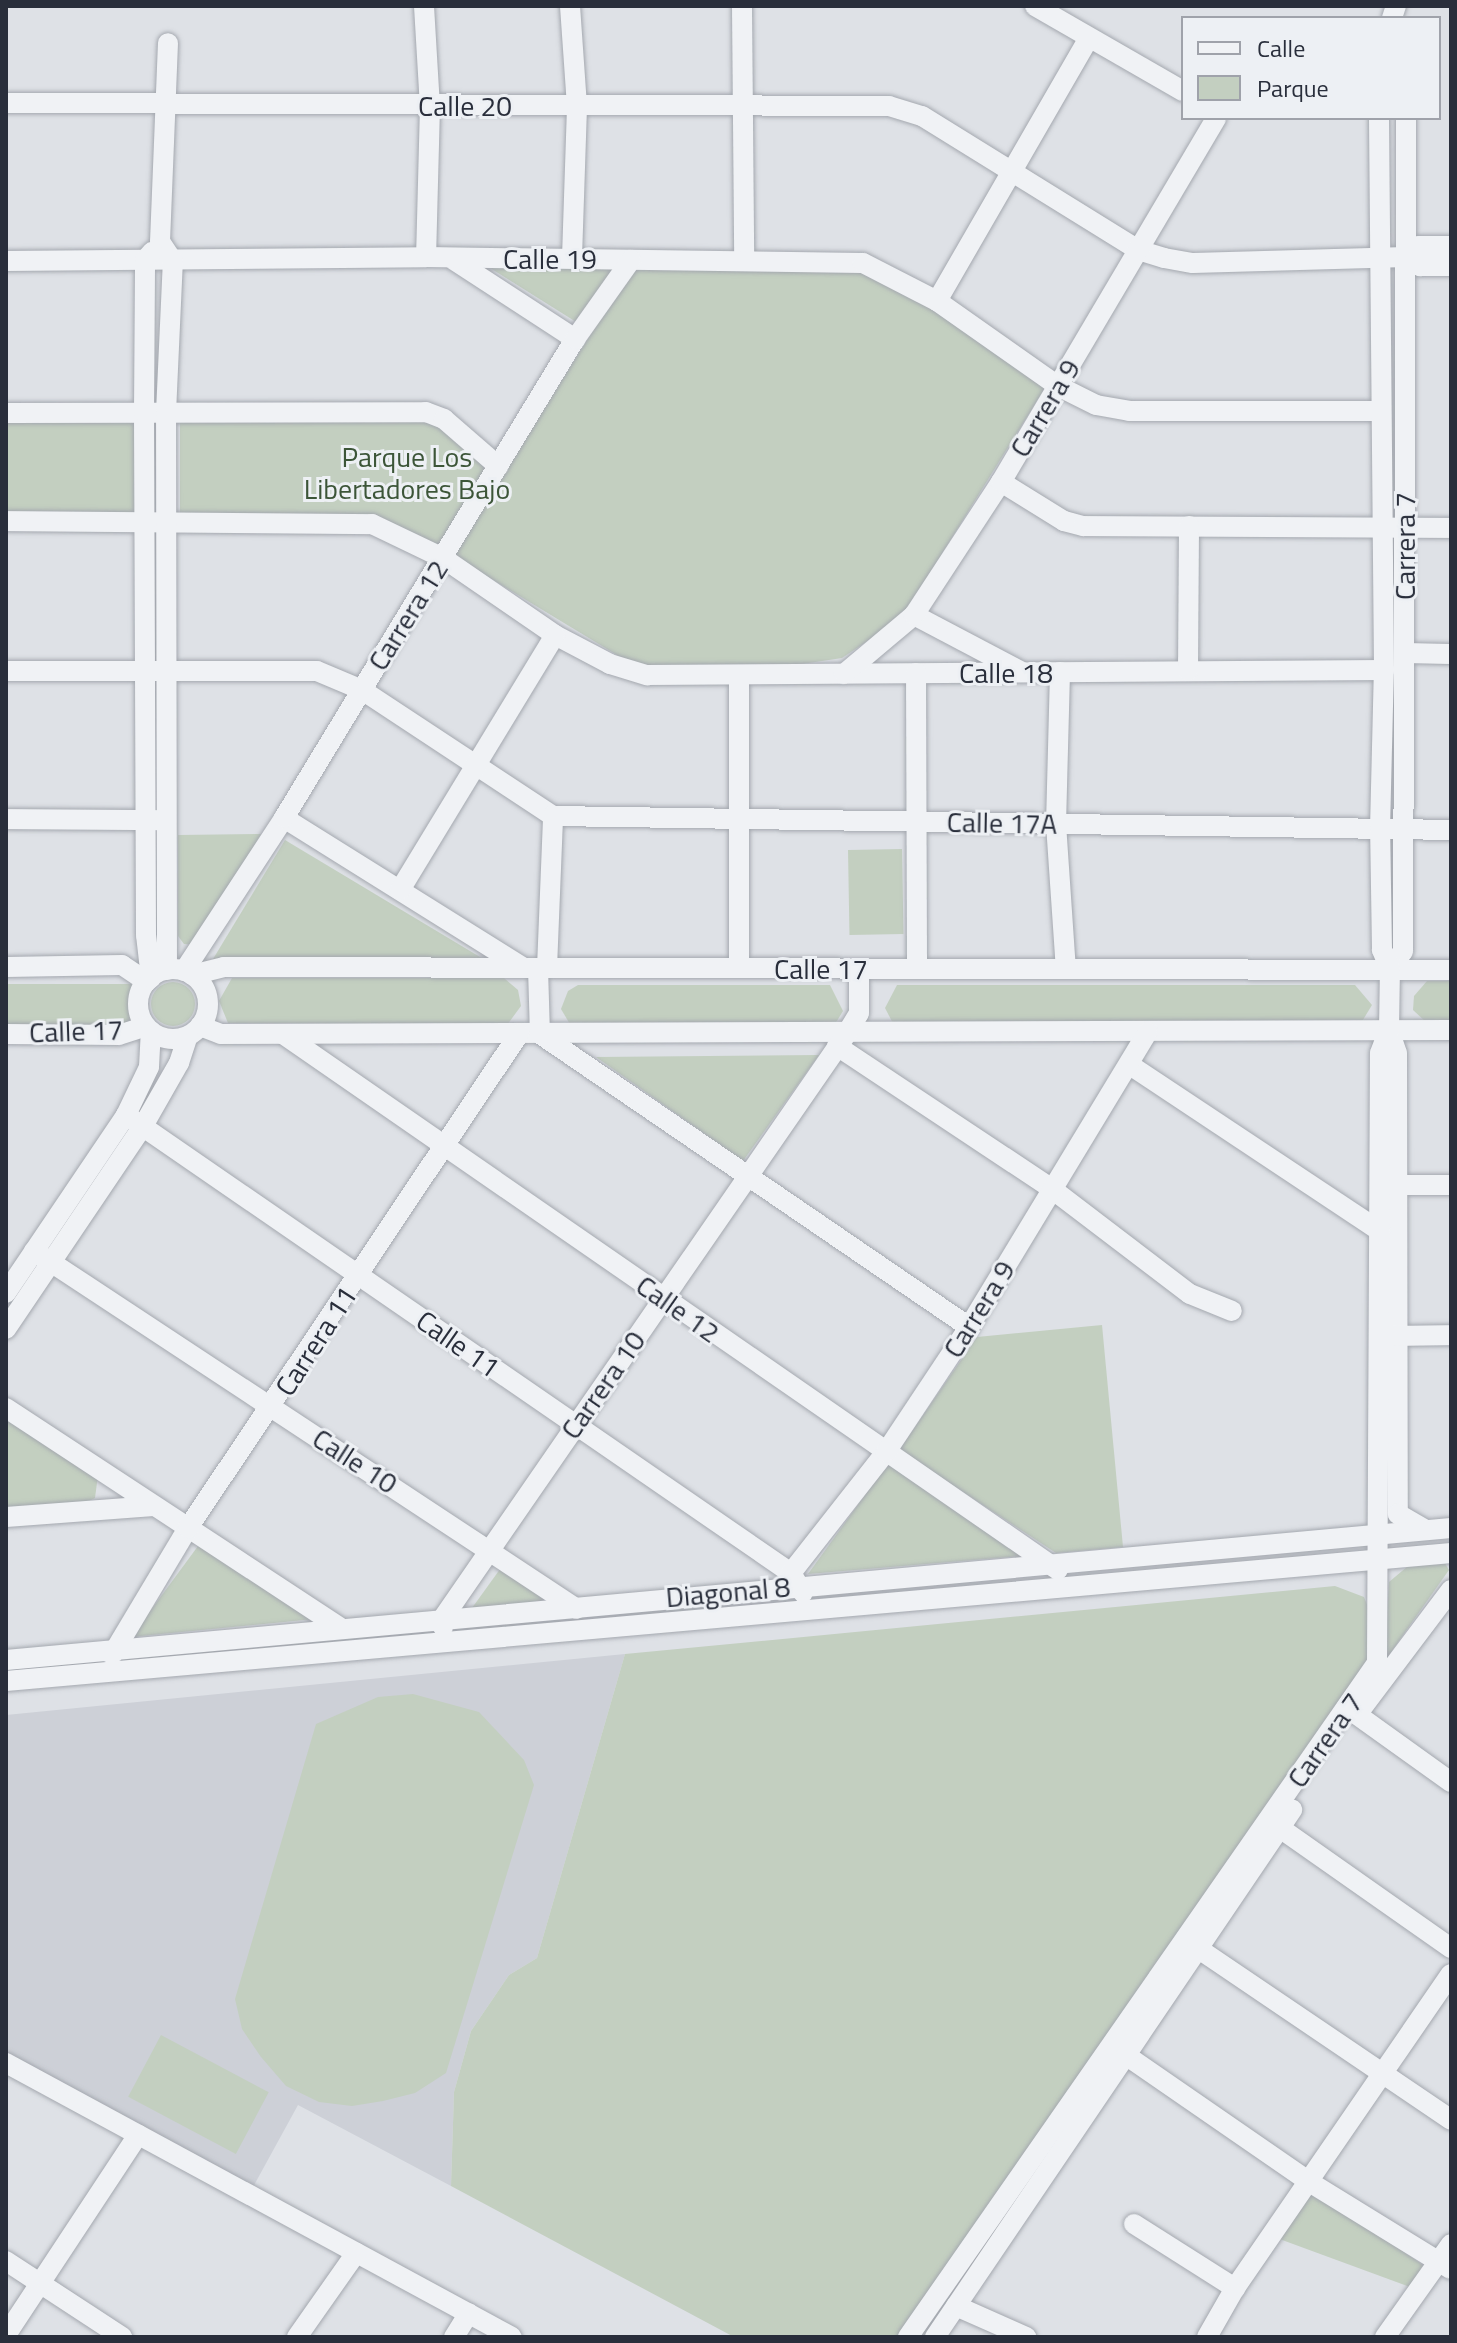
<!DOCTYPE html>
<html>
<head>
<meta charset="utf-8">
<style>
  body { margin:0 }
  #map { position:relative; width:1457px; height:2343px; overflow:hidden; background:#dee1e6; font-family:"Titillium Web",sans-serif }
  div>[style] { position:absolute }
  .built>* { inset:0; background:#cdd0d7 }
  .green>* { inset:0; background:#c3cfc0; transform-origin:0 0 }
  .round { border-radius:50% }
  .roads { filter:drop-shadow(0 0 2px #a4a8af) drop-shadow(0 0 2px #a4a8af) }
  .minor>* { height:20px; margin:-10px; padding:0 10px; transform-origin:10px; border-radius:10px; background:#f0f2f5 }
  .minor>.ring { margin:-10px; padding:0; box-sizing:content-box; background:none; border:20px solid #f0f2f5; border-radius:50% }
  span { translate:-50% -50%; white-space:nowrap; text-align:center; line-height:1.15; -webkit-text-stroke:6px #edf0f4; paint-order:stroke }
  .street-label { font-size:28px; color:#292e3b }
  .park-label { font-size:28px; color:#3c5538 }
  .frame { position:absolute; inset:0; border:8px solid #292e3b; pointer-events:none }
  .legend { position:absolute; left:1181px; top:16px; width:260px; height:104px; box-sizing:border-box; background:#edf0f4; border:2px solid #9fa2aa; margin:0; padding:10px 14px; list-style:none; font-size:24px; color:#292e3b }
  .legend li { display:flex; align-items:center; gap:16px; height:40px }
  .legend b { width:40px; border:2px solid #9fa2aa }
</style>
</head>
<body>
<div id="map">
  <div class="built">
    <div style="clip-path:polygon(625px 1654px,537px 1958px,509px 1975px,471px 2031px,454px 2092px,451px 2186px,298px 2105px,252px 2189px,6px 2053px,6px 1715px)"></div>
  </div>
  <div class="green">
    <div style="clip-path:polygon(487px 266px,616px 267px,581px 325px)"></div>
    <div style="clip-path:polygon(633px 267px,862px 270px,936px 308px,1048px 383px,902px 618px,842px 658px,755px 671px,635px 666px,452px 555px)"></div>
    <div style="left:140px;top:418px;width:95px;height:134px;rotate:89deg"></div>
    <div style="clip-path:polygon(427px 418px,488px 466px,442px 549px,373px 517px,180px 513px,180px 421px)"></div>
    <div style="clip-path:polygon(261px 834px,197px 945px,184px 944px,178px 936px,178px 835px)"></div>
    <div style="clip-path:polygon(285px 840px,485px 960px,210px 964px)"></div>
    <div style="left:902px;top:849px;width:85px;height:54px;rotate:89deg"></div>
    <div style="clip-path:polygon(232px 978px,504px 978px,518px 990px,521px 1006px,507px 1025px,228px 1023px,219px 1001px)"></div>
    <div style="clip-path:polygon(1427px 981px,1451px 981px,1451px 1023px,1427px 1023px,1413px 1010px,1414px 996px)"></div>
    <div class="round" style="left:151px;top:982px;width:44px;height:44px"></div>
    <div style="clip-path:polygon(6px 984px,131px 984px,136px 992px,137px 1022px,119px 1030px,6px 1030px)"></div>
    <div style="clip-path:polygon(578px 985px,830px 985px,843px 1011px,832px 1029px,574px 1031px,561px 1009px,568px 991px)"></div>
    <div style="clip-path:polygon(897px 985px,1355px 985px,1372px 1005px,1358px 1028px,897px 1031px,885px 1008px)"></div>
    <div style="clip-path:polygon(819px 1055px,743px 1161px,596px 1057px)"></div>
    <div style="clip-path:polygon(1102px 1325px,1123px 1547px,1056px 1553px,899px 1450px,977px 1337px)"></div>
    <div style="clip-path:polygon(6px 1417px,98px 1475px,95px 1498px,81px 1505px,6px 1512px)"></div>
    <div style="clip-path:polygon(891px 1459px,1034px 1555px,808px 1574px)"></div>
    <div style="clip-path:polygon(201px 1542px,314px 1619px,131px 1637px)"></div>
    <div style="clip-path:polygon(1445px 1563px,1449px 1570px,1384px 1662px,1389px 1582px,1408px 1566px)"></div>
    <div style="clip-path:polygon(503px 1565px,559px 1602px,472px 1608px)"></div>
    <div style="clip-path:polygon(1335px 1586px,1364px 1597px,1373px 1620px,1369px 1667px,899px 2337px,734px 2337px,451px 2186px,454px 2092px,471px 2031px,509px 1975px,537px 1958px,625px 1654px)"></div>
    <div style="clip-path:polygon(413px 1694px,479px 1712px,524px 1760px,534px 1785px,446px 2073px,415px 2093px,383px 2101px,352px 2106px,319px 2102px,286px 2086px,261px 2057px,242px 2029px,235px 1999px,316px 1724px,378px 1697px)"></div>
    <div style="left:161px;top:2035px;width:122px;height:70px;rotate:28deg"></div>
    <div style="clip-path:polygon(1311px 2189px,1423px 2265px,1410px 2287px,1274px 2237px)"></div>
  </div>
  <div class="roads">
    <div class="minor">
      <div style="left:424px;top:6px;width:100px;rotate:86.6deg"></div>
      <div style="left:430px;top:106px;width:151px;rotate:91.5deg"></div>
      <div style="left:570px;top:6px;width:101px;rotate:86deg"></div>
      <div style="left:577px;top:107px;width:151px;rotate:91.9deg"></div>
      <div style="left:742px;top:6px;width:254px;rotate:89.5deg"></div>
      <div style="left:1035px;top:6px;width:171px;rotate:29.9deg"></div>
      <div style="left:1392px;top:18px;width:13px;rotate:-72deg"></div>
      <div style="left:6px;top:103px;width:883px;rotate:0.19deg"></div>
      <div style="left:889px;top:106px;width:34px;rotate:17deg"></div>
      <div style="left:922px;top:116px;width:254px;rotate:31.8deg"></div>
      <div style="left:1138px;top:250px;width:27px;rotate:17deg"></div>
      <div style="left:1164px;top:258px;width:29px;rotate:10deg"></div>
      <div style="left:1193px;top:263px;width:213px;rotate:-1.6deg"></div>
      <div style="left:1406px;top:257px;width:17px;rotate:33deg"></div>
      <div style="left:1420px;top:266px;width:31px"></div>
      <div style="left:1406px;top:257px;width:17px;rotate:-40deg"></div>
      <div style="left:1419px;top:246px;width:32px"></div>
      <div style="left:454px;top:260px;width:145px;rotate:33.1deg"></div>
      <div style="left:6px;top:261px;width:420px;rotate:-0.5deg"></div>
      <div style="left:426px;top:257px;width:437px;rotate:0.8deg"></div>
      <div style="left:863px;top:263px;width:83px;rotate:27.2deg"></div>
      <div style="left:937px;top:301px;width:148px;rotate:35.1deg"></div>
      <div style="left:1058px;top:386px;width:42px;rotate:26.6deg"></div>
      <div style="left:1096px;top:405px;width:34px;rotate:10deg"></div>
      <div style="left:1129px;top:411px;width:252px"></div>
      <div style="left:937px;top:301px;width:304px;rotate:-60deg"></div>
      <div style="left:6px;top:413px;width:420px;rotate:-0.1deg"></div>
      <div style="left:426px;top:412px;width:19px;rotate:21deg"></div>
      <div style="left:444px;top:419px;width:72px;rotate:41deg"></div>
      <div style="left:1001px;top:482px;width:74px;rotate:31.8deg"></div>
      <div style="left:1064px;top:521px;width:20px;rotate:15deg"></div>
      <div style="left:1083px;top:526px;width:368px;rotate:0.3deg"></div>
      <div style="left:6px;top:521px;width:366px;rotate:0.5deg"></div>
      <div style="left:372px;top:524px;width:79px;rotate:25.6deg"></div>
      <div style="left:443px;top:558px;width:136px;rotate:34.5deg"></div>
      <div style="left:555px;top:635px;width:62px;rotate:27.8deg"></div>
      <div style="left:610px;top:664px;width:39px;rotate:17deg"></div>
      <div style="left:647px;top:675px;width:737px;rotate:-0.39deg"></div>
      <div style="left:914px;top:615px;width:120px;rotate:27.8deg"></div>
      <div style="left:1404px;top:653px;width:47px;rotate:1.2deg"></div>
      <div style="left:6px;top:671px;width:311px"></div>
      <div style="left:317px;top:671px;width:49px;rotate:22.9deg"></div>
      <div style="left:362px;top:690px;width:229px;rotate:33.4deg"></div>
      <div style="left:1188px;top:671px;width:145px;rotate:-89.6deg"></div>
      <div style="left:1060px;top:672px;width:152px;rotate:91.5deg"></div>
      <div style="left:1056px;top:824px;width:145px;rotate:86.1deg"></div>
      <div style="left:916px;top:673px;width:296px;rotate:89.8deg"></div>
      <div style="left:844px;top:674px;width:92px;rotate:-40.1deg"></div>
      <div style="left:914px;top:615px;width:159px;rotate:-56.8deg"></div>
      <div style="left:1001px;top:482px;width:423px;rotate:-59.4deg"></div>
      <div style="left:553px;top:816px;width:898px;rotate:0.89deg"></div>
      <div style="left:284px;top:818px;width:281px;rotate:32deg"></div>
      <div style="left:6px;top:819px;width:152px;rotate:0.4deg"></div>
      <div style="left:400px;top:890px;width:298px;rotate:-58.7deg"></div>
      <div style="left:6px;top:967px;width:116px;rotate:-1deg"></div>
      <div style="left:122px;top:965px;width:30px;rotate:34deg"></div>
      <div style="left:538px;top:968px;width:66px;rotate:88.3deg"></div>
      <div style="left:540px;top:1034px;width:520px;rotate:34.33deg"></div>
      <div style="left:547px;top:968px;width:152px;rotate:-87.7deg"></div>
      <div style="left:739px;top:968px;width:293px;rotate:-90deg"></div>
      <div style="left:1390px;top:969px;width:22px;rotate:-54deg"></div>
      <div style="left:1403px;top:951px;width:833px;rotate:-89.79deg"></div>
      <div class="ring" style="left:138px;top:969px;width:50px;height:50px"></div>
      <div style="left:167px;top:970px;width:557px;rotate:-90.1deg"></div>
      <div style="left:166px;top:413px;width:152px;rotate:-87.4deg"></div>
      <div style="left:173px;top:261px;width:23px;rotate:-124deg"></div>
      <div style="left:160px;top:242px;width:199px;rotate:-87.7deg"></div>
      <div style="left:184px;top:971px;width:183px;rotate:-56.8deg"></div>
      <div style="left:284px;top:818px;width:560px;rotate:-58.72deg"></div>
      <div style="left:575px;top:339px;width:97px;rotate:-54.7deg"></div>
      <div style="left:192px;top:975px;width:33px;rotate:-14deg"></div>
      <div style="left:224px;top:967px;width:1227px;rotate:0.14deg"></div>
      <div style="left:151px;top:978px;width:43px;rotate:-96.6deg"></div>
      <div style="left:146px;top:935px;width:523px;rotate:-90.22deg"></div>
      <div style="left:144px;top:412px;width:152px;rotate:-89.6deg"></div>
      <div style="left:145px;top:260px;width:11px;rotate:-49deg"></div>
      <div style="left:200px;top:1026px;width:22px;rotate:21deg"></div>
      <div style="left:221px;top:1034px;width:1230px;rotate:-0.19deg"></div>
      <div style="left:1389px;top:1030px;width:24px;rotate:71deg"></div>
      <div style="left:1397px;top:1053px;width:461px;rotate:89.9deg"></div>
      <div style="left:1398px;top:1514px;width:30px;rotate:30deg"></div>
      <div style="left:6px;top:1034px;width:113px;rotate:0.5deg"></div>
      <div style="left:119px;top:1035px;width:28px;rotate:-18deg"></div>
      <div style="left:283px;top:1034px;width:942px;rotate:34.67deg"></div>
      <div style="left:837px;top:1046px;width:258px;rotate:33.6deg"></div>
      <div style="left:1052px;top:1189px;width:173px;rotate:37.3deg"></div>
      <div style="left:1190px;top:1294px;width:45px;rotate:22deg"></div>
      <div style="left:1130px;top:1065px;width:301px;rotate:33.6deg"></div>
      <div style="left:126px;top:1115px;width:807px;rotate:34.56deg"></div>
      <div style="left:791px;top:1573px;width:23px;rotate:59deg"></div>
      <div style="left:1387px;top:1185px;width:64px"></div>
      <div style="left:34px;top:1251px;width:650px;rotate:33.4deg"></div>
      <div style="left:6px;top:1293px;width:215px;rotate:-56deg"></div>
      <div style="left:126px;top:1115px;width:53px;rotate:-64.4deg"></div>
      <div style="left:149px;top:1067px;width:36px;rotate:-87deg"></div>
      <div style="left:6px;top:1329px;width:245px;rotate:-56deg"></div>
      <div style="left:143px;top:1126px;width:73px;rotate:-60.3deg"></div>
      <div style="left:179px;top:1063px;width:28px;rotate:-72deg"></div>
      <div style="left:1383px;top:1336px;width:68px;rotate:-0.8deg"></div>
      <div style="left:6px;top:1408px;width:399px;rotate:33.3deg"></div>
      <div style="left:6px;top:1517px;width:148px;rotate:-4.3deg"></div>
      <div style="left:791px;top:1573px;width:154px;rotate:-51.9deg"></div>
      <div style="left:886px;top:1452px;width:150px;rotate:-56.4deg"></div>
      <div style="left:969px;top:1327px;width:345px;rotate:-58.8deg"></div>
      <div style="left:443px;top:1627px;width:9px;rotate:-90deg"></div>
      <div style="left:443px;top:1618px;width:711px;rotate:-55.37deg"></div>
      <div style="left:847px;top:1033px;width:23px;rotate:-59deg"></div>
      <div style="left:859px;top:1013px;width:44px;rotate:-90deg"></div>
      <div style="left:112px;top:1655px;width:148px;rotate:-59.1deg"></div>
      <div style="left:188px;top:1528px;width:595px;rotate:-56.18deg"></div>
      <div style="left:6px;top:1660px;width:1451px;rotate:-5.22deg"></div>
      <div style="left:6px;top:1681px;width:1451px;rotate:-5.06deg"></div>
      <div style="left:1362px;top:1708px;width:148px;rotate:-53deg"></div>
      <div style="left:1349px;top:1709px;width:125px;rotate:35.6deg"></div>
      <div style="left:1280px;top:1828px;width:209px;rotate:35.1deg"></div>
      <div style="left:1190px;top:1943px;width:315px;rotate:34.1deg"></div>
      <div style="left:1127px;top:2056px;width:224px;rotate:34.6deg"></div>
      <div style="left:1311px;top:2183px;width:164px;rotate:31.6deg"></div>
      <div style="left:6px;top:2063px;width:575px;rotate:28.44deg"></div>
      <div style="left:1134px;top:2224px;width:120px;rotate:32.4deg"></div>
      <div style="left:6px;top:2261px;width:139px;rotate:33.2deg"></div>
      <div style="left:956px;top:2306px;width:77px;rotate:23.9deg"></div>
      <div style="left:6px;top:2335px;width:240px;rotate:-56.6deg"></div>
      <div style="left:297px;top:2337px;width:103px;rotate:-54.9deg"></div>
      <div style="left:454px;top:2337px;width:28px;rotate:-58deg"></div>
      <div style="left:908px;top:2337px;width:821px;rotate:-55.17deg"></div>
      <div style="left:1377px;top:1663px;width:610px;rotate:-89.72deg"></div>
      <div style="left:1380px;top:1053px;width:25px;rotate:-69deg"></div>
      <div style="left:1389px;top:1030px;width:61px;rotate:-89.1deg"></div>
      <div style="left:1390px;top:969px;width:21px;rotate:-113deg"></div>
      <div style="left:1382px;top:950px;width:121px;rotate:-90.9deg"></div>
      <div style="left:1380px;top:829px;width:159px;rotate:-88.6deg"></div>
      <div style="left:1384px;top:670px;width:552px;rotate:-90.52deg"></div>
      <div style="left:935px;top:2337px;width:637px;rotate:-55.89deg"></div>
      <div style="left:1207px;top:2337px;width:56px;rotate:-60.3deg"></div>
      <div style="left:1235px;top:2288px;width:381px;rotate:-55.5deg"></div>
      <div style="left:1385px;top:2337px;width:114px;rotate:-54.6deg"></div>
    </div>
  </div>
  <div class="street-label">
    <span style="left:465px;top:106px">Calle 20</span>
    <span style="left:550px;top:259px">Calle 19</span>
    <span style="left:1045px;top:408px;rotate:-59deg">Carrera 9</span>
    <span style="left:1405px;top:546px;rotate:-90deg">Carrera 7</span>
    <span style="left:408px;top:615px;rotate:-58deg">Carrera 12</span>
    <span style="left:1006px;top:673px">Calle 18</span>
    <span style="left:1002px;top:823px;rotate:1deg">Calle 17A</span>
    <span style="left:821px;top:969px">Calle 17</span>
    <span style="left:76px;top:1031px;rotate:-2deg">Calle 17</span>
    <span style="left:678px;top:1309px;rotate:35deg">Calle 12</span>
    <span style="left:979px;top:1309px;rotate:-58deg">Carrera 9</span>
    <span style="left:316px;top:1341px;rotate:-57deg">Carrera 11</span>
    <span style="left:458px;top:1344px;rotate:35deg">Calle 11</span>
    <span style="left:603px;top:1385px;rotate:-55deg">Carrera 10</span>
    <span style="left:355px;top:1461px;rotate:33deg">Calle 10</span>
    <span style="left:728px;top:1592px;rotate:-5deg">Diagonal 8</span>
    <span style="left:1325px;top:1740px;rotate:-55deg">Carrera 7</span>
  </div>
  <div class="park-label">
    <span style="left:407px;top:473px">Parque Los<br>Libertadores Bajo</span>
  </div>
  <div class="frame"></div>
  <ul class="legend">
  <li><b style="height:10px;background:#f0f2f5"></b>Calle</li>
  <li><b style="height:22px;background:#c3cfc0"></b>Parque</li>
  </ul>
</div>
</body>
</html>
